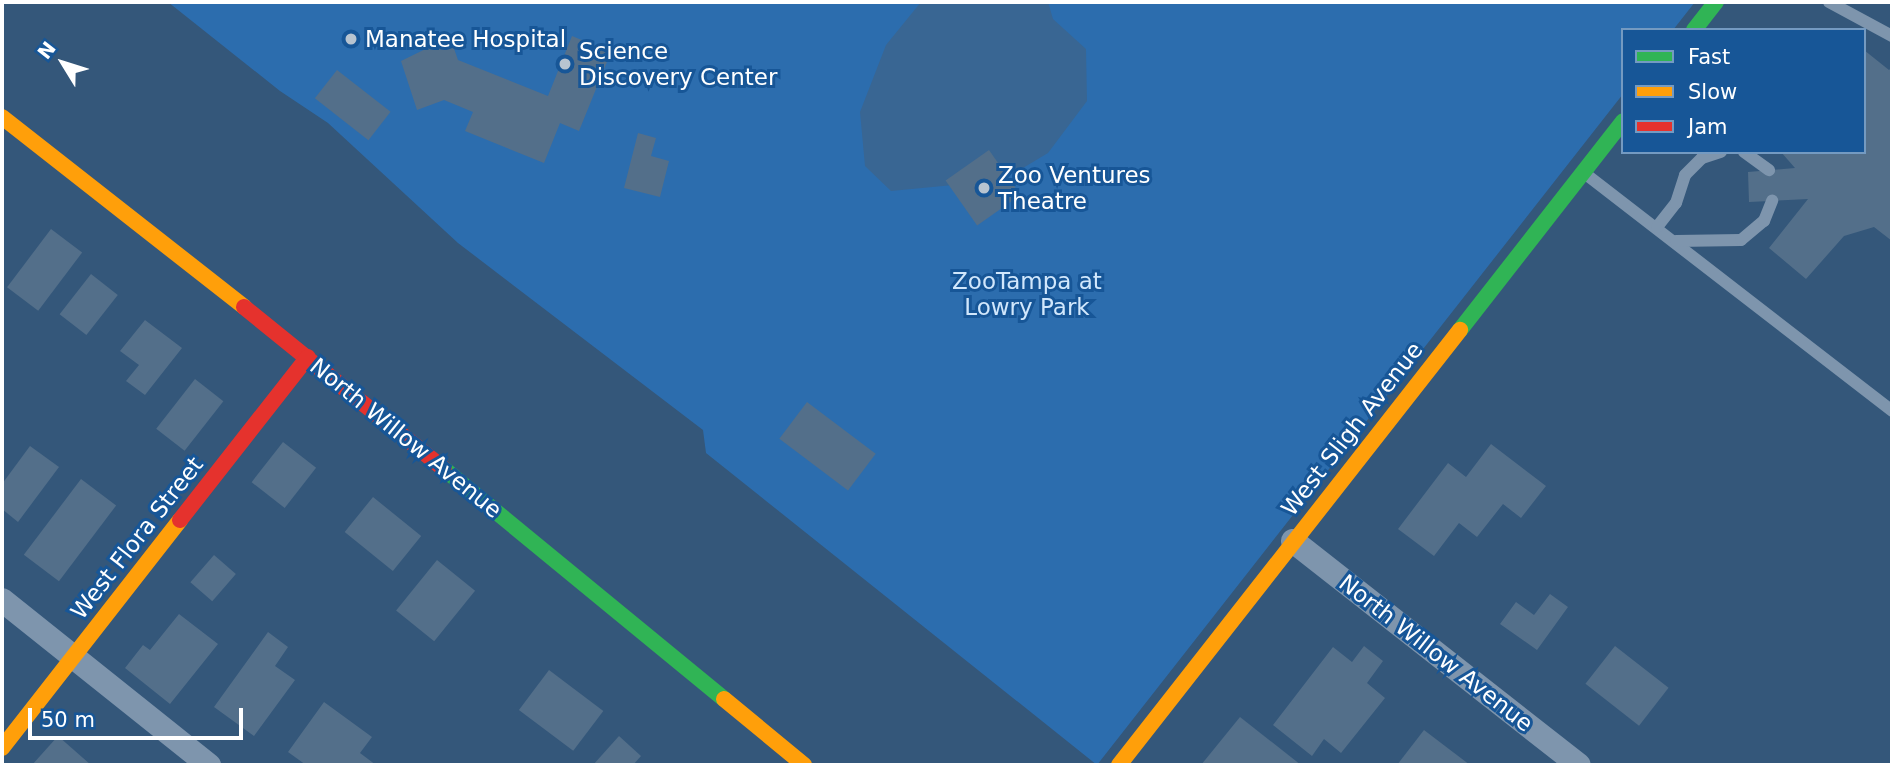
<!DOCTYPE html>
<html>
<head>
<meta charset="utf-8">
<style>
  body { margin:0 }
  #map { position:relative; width:1894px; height:767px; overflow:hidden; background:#34577a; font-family:"DejaVu Sans",sans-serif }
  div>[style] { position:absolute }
  .green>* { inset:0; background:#2c6dae }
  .water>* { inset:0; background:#396693 }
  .building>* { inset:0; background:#536f8a; transform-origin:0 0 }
  .lane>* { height:12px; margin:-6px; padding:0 6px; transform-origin:6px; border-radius:6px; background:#7e95ad }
  .street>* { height:24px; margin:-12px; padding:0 12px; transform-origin:12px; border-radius:12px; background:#7e95ad }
  .fast>* { height:16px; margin:-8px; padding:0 8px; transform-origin:8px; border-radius:8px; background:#30b455 }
  .slow>* { height:16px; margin:-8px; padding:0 8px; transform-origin:8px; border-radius:8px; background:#ff9f0a }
  .jam>* { height:16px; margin:-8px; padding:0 8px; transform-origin:8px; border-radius:8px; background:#e5322d }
  .dots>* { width:19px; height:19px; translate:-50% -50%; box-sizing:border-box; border:4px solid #175697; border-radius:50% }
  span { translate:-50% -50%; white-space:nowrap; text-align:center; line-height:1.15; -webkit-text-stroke:6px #175697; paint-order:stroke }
  .poi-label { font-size:23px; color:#fff }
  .left { translate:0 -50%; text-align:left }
  .park-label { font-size:23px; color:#d1e7fc }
  .street-label { font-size:23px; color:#fff }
  .frame { position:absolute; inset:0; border:4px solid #fff; pointer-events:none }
  .legend { position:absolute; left:1621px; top:28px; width:245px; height:126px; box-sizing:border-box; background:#175697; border:2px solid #749ac1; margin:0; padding:9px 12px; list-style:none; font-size:21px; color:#fff }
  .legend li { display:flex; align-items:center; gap:14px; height:35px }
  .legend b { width:35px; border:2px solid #749ac1 }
  .north { position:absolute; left:28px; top:28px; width:70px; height:70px; -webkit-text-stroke:5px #175697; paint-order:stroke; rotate:308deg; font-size:19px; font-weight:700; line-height:28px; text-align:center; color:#fff }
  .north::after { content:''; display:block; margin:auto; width:24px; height:32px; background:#fff; clip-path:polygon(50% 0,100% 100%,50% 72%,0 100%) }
  .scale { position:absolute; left:28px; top:708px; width:215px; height:32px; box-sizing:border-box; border:4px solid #fff; border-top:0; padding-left:9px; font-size:21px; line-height:24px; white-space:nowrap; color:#fff; -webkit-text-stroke:5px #175697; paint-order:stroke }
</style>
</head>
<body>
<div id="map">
  <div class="green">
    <div style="clip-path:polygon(168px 2px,1695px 2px,1673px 30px,1623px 30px,1623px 94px,1097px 765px,706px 453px,703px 430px,458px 243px,328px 123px,280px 91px)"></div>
  </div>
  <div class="water">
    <div style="clip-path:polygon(921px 2px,1048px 2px,1053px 19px,1086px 49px,1087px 101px,1048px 153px,1018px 171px,974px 183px,891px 191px,865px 166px,860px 112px,886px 45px)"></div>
  </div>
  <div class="building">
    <div style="clip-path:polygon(572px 36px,611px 52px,579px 131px,560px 123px,544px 163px,465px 131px,473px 112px,444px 100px,417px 110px,401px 61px,450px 37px,458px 60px,548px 96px)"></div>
    <div style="clip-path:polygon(1864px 50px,1889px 70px,1892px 67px,1892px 241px,1874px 227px,1844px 236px,1806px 279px,1769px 248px,1808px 199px,1749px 202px,1748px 172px,1795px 168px,1781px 152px,1864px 152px)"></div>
    <div style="left:337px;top:70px;width:68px;height:36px;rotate:38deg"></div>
    <div style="clip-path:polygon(638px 133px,656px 138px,651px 156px,669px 161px,660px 197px,624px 188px)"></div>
    <div style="left:989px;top:150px;width:55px;height:53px;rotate:55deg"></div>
    <div style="left:51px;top:229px;width:39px;height:73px;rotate:37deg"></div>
    <div style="left:91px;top:274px;width:34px;height:51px;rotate:38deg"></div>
    <div style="clip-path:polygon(145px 320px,182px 348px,145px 395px,126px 381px,139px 365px,120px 351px)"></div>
    <div style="left:195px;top:379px;width:36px;height:63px;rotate:38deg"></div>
    <div style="left:807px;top:402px;width:86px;height:46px;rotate:37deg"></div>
    <div style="left:283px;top:442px;width:42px;height:51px;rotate:38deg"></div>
    <div style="clip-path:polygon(1491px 444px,1546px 486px,1521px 518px,1503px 504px,1477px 537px,1459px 523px,1434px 556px,1398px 529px,1448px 463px,1466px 477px)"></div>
    <div style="clip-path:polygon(30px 446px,59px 467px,18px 522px,2px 509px,2px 484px)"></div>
    <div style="left:81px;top:479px;width:44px;height:95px;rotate:37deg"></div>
    <div style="left:373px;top:497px;width:62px;height:45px;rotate:39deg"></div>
    <div style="left:214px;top:555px;width:29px;height:36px;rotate:41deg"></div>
    <div style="left:437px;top:560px;width:49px;height:65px;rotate:39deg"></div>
    <div style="clip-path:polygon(1550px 594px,1568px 607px,1537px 650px,1500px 624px,1516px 602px,1534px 615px)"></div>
    <div style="clip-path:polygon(179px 614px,218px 644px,170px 704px,125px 668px,143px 645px,150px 650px)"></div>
    <div style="clip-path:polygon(268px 632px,288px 647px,275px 666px,295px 680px,254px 736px,214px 707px)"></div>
    <div style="clip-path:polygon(1364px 646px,1383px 661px,1367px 683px,1385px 698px,1341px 753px,1324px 739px,1312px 756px,1273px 725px,1333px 647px,1352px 662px)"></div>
    <div style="left:1615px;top:646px;width:68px;height:48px;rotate:38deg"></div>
    <div style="left:549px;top:670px;width:68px;height:50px;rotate:37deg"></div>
    <div style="clip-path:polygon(324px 702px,372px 737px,360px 753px,376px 765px,306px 765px,288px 752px)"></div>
    <div style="clip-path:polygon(1240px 717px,1301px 765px,1201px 765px)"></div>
    <div style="clip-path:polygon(1424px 730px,1470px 765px,1397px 765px)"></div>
    <div style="clip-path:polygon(58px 736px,91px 765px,32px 765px)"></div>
    <div style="clip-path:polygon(619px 736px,641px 756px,633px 765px,593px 765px)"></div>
  </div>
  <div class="lane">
    <div style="left:1829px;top:2px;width:72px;rotate:28.4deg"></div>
    <div style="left:1744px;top:152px;width:31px;rotate:36deg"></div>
    <div style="left:1583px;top:172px;width:391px;rotate:37.7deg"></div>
    <div style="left:1657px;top:227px;width:31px;rotate:-52deg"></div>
    <div style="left:1676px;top:203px;width:29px;rotate:-72deg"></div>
    <div style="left:1685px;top:175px;width:24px;rotate:-45deg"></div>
    <div style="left:1702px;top:158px;width:20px;rotate:-18deg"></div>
    <div style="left:1676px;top:241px;width:65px;rotate:-0.9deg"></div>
    <div style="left:1741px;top:240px;width:30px;rotate:-40deg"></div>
    <div style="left:1764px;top:221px;width:22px;rotate:-68deg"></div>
  </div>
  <div class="street">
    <div style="left:1293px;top:541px;width:363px;rotate:38.1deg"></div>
    <div style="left:2px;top:600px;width:265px;rotate:38.6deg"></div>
  </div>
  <div class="fast">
    <div style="left:1694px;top:30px;width:36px;rotate:-52deg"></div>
    <div style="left:1460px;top:330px;width:265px;rotate:-52deg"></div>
    <div style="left:444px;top:469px;width:362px;rotate:39.4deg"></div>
  </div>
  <div class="slow">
    <div style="left:2px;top:117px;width:308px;rotate:38.1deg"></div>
    <div style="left:724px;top:699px;width:104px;rotate:39.5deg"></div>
    <div style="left:2px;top:748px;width:289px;rotate:-52deg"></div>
    <div style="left:1119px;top:765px;width:553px;rotate:-51.91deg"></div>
  </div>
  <div class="jam">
    <div style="left:244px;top:307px;width:257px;rotate:39deg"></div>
    <div style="left:180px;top:520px;width:207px;rotate:-51.9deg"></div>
  </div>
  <div class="dots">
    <div style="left:351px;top:39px;background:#b8c4d0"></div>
    <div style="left:565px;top:64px;background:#b8c4d0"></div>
    <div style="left:984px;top:188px;background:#b8c4d0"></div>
  </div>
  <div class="poi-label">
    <span class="left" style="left:365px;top:39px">Manatee Hospital</span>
    <span class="left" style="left:579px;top:64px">Science<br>Discovery Center</span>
    <span class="left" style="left:998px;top:188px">Zoo Ventures<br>Theatre</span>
  </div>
  <div class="park-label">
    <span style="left:1027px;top:294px">ZooTampa at<br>Lowry Park</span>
  </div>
  <div class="street-label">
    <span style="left:1352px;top:429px;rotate:-52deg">West Sligh Avenue</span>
    <span style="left:406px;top:438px;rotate:39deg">North Willow Avenue</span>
    <span style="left:137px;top:538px;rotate:-52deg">West Flora Street</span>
    <span style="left:1436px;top:653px;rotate:38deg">North Willow Avenue</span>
  </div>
  <div class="frame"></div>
  <ul class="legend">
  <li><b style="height:9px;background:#30b455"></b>Fast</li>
  <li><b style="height:9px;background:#ff9f0a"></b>Slow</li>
  <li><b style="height:9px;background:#e5322d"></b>Jam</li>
  </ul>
  <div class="north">N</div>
  <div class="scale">50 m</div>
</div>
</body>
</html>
